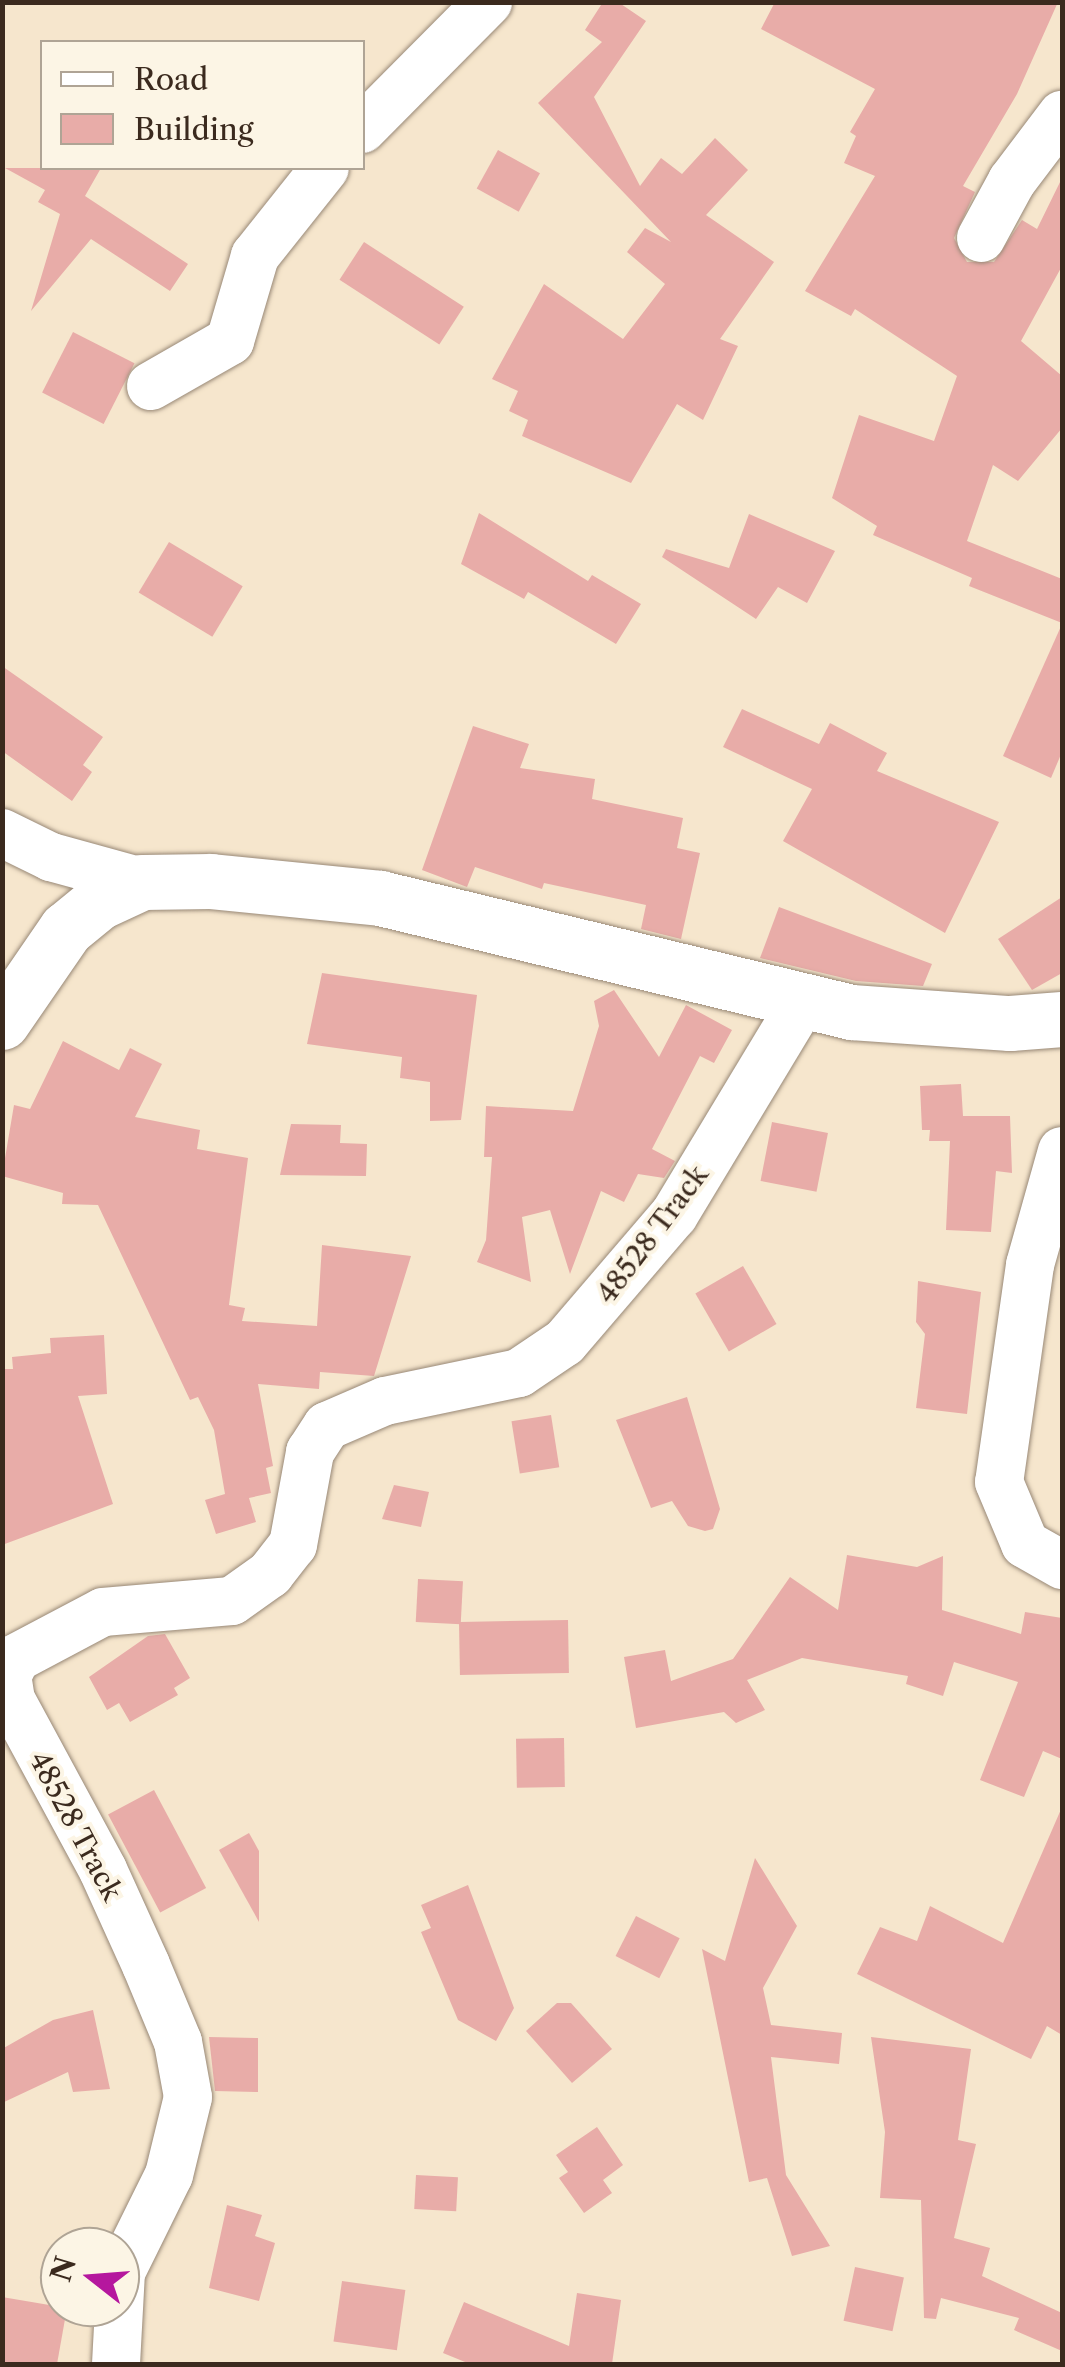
<!DOCTYPE html>
<html>
<head>
<meta charset="utf-8">
<style>
  body { margin:0 }
  #map { position:relative; width:1065px; height:2367px; overflow:hidden; background:#f6e6cd; font-family:"Libre Caslon Text",serif }
  div>[style] { position:absolute }
  .building>* { inset:0; background:#e8aca8; transform-origin:0 0 }
  .roads { filter:drop-shadow(0 0 2px #988876) drop-shadow(0 0 2px #988876) }
  .minor>* { height:48px; margin:-24px; padding:0 24px; transform-origin:24px; border-radius:24px; background:#fff }
  .tertiary>* { height:55px; margin:-27.5px; padding:0 27.5px; transform-origin:27.5px; border-radius:27.5px; background:#fff }
  span { translate:-50% -50%; white-space:nowrap; text-align:center; line-height:1.15; -webkit-text-stroke:8px #fcf5e5; paint-order:stroke }
  .street-label { font-size:28px; color:#3b2a1e }
  .frame { position:absolute; inset:0; border:5px solid #3b2a1e; pointer-events:none }
  .legend { position:absolute; left:40px; top:40px; width:325px; height:130px; box-sizing:border-box; background:#fcf5e5; border:2px solid #afa495; margin:0; padding:12px 18px; list-style:none; font-size:30px; color:#3b2a1e }
  .legend li { display:flex; align-items:center; gap:20px; height:50px }
  .legend b { width:50px; border:2px solid #afa495 }
  .north { position:absolute; left:40px; top:2227px; width:100px; height:100px; box-sizing:border-box; background:#fcf5e5; border:2px solid #afa495; border-radius:50%; rotate:287deg; font-size:28px; font-weight:700; line-height:40px; text-align:center; color:#3b2a1e }
  .north::after { content:''; display:block; margin:auto; width:35px; height:45px; background:#b5179e; clip-path:polygon(50% 0,100% 100%,50% 72%,0 100%) }
</style>
</head>
<body>
<div id="map">
  <div class="building">
    <div style="clip-path:polygon(603px 2px,618px 2px,646px 21px,594px 97px,640px 186px,661px 158px,682px 174px,715px 138px,748px 170px,706px 215px,774px 262px,720px 339px,738px 346px,703px 420px,677px 404px,631px 483px,522px 436px,528px 420px,509px 411px,518px 391px,492px 379px,544px 284px,623px 339px,665px 284px,627px 252px,645px 228px,671px 242px,538px 103px,602px 42px,585px 30px)"></div>
    <div style="clip-path:polygon(775px 2px,1058px 2px,1017px 94px,963px 186px,975px 192px,954px 238px,967px 262px,994px 262px,1022px 220px,1037px 229px,1062px 178px,1062px 266px,1021px 341px,1062px 376px,1062px 428px,1018px 481px,993px 465px,967px 541px,1062px 579px,1062px 623px,969px 586px,972px 578px,873px 535px,877px 526px,832px 498px,859px 415px,934px 441px,957px 376px,855px 309px,851px 316px,805px 291px,875px 176px,844px 163px,856px 136px,850px 132px,875px 89px,761px 29px)"></div>
    <div style="left:498px;top:150px;width:48px;height:44px;rotate:29deg"></div>
    <div style="clip-path:polygon(5px 168px,101px 168px,85px 196px,188px 264px,170px 291px,91px 239px,31px 311px,60px 214px,38px 202px,45px 190px)"></div>
    <div style="left:364px;top:242px;width:119px;height:45px;rotate:33deg"></div>
    <div style="left:73px;top:332px;width:69px;height:68px;rotate:27deg"></div>
    <div style="clip-path:polygon(479px 513px,588px 581px,592px 575px,641px 604px,616px 644px,528px 592px,524px 599px,461px 564px)"></div>
    <div style="clip-path:polygon(749px 514px,835px 551px,807px 603px,778px 587px,756px 619px,662px 557px,666px 549px,729px 568px)"></div>
    <div style="left:169px;top:542px;width:86px;height:59px;rotate:31deg"></div>
    <div style="clip-path:polygon(1062px 624px,1062px 752px,1051px 778px,1003px 756px)"></div>
    <div style="clip-path:polygon(2px 666px,103px 737px,83px 765px,92px 772px,72px 801px,2px 751px)"></div>
    <div style="clip-path:polygon(742px 709px,819px 744px,830px 723px,887px 753px,877px 771px,999px 822px,945px 933px,783px 841px,812px 789px,723px 747px)"></div>
    <div style="clip-path:polygon(473px 726px,529px 744px,520px 768px,595px 779px,592px 799px,683px 818px,677px 848px,700px 853px,681px 939px,641px 929px,646px 905px,544px 883px,542px 889px,475px 867px,467px 887px,422px 870px)"></div>
    <div style="clip-path:polygon(1062px 897px,1062px 973px,1032px 990px,998px 939px)"></div>
    <div style="clip-path:polygon(779px 907px,932px 964px,923px 986px,856px 981px,760px 958px)"></div>
    <div style="clip-path:polygon(322px 973px,477px 995px,461px 1120px,430px 1121px,430px 1082px,400px 1078px,402px 1057px,307px 1044px)"></div>
    <div style="clip-path:polygon(614px 990px,659px 1057px,686px 1005px,732px 1030px,714px 1063px,700px 1056px,652px 1149px,675px 1161px,664px 1178px,638px 1174px,624px 1202px,601px 1191px,570px 1274px,550px 1210px,522px 1217px,531px 1282px,477px 1262px,486px 1240px,492px 1157px,484px 1157px,486px 1106px,573px 1111px,599px 1026px,594px 1001px)"></div>
    <div style="clip-path:polygon(63px 1041px,119px 1070px,130px 1048px,162px 1064px,135px 1117px,200px 1130px,197px 1149px,248px 1158px,229px 1305px,245px 1308px,242px 1321px,317px 1326px,322px 1245px,411px 1256px,374px 1376px,320px 1372px,319px 1389px,258px 1384px,273px 1466px,266px 1468px,271px 1493px,249px 1498px,256px 1522px,216px 1534px,205px 1500px,225px 1494px,214px 1430px,198px 1397px,190px 1400px,98px 1205px,62px 1204px,63px 1193px,2px 1176px,14px 1105px,30px 1109px)"></div>
    <div style="clip-path:polygon(961px 1084px,963px 1116px,1010px 1116px,1012px 1173px,996px 1171px,991px 1232px,946px 1230px,950px 1141px,929px 1141px,930px 1130px,922px 1130px,920px 1086px)"></div>
    <div style="left:772px;top:1122px;width:57px;height:60px;rotate:11deg"></div>
    <div style="clip-path:polygon(291px 1124px,341px 1125px,340px 1143px,367px 1144px,366px 1176px,280px 1175px)"></div>
    <div style="left:743px;top:1266px;width:67px;height:55px;rotate:60deg"></div>
    <div style="clip-path:polygon(918px 1281px,981px 1292px,967px 1414px,916px 1408px,925px 1334px,916px 1322px)"></div>
    <div style="clip-path:polygon(104px 1335px,107px 1394px,78px 1396px,113px 1504px,2px 1545px,2px 1369px,13px 1369px,12px 1357px,51px 1353px,50px 1338px)"></div>
    <div style="clip-path:polygon(687px 1397px,720px 1509px,713px 1529px,705px 1531px,688px 1526px,672px 1501px,651px 1508px,616px 1420px)"></div>
    <div style="left:551px;top:1415px;width:53px;height:40px;rotate:81deg"></div>
    <div style="clip-path:polygon(394px 1485px,429px 1492px,421px 1527px,382px 1519px)"></div>
    <div style="clip-path:polygon(847px 1555px,917px 1567px,943px 1556px,942px 1610px,1021px 1634px,1025px 1612px,1062px 1618px,1062px 1759px,1043px 1751px,1024px 1797px,980px 1780px,1018px 1682px,954px 1662px,943px 1696px,906px 1684px,908px 1676px,802px 1658px,747px 1680px,765px 1710px,736px 1723px,724px 1712px,636px 1728px,624px 1657px,665px 1650px,671px 1681px,733px 1659px,790px 1577px,838px 1610px)"></div>
    <div style="left:418px;top:1579px;width:45px;height:43px;rotate:3deg"></div>
    <div style="left:568px;top:1620px;width:53px;height:109px;rotate:89deg"></div>
    <div style="clip-path:polygon(165px 1634px,190px 1678px,174px 1688px,178px 1695px,130px 1722px,119px 1703px,107px 1710px,89px 1677px,148px 1636px)"></div>
    <div style="left:564px;top:1738px;width:49px;height:48px;rotate:89deg"></div>
    <div style="left:154px;top:1790px;width:111px;height:52px;rotate:62deg"></div>
    <div style="clip-path:polygon(1062px 1807px,1062px 2035px,1047px 2026px,1031px 2059px,857px 1974px,880px 1927px,917px 1941px,930px 1906px,1003px 1943px)"></div>
    <div style="clip-path:polygon(249px 1833px,259px 1851px,259px 1922px,219px 1850px)"></div>
    <div style="clip-path:polygon(755px 1858px,797px 1926px,763px 1988px,771px 2025px,842px 2033px,839px 2064px,771px 2057px,786px 2175px,830px 2246px,792px 2256px,767px 2178px,749px 2182px,702px 1949px,725px 1961px)"></div>
    <div style="clip-path:polygon(468px 1885px,514px 2008px,496px 2041px,458px 2020px,421px 1932px,431px 1928px,421px 1905px)"></div>
    <div style="left:636px;top:1916px;width:49px;height:45px;rotate:27deg"></div>
    <div style="clip-path:polygon(557px 2003px,571px 2003px,612px 2049px,572px 2083px,526px 2031px)"></div>
    <div style="clip-path:polygon(93px 2010px,110px 2089px,73px 2092px,68px 2072px,2px 2103px,2px 2049px,53px 2020px)"></div>
    <div style="clip-path:polygon(209px 2037px,258px 2038px,258px 2092px,215px 2091px)"></div>
    <div style="clip-path:polygon(871px 2037px,971px 2049px,958px 2140px,976px 2144px,954px 2238px,990px 2248px,982px 2276px,1062px 2313px,1062px 2351px,1014px 2330px,1019px 2318px,941px 2298px,936px 2319px,924px 2318px,921px 2200px,880px 2198px,885px 2132px)"></div>
    <div style="clip-path:polygon(597px 2127px,623px 2165px,603px 2180px,612px 2193px,584px 2213px,559px 2178px,568px 2172px,556px 2155px)"></div>
    <div style="left:416px;top:2175px;width:42px;height:34px;rotate:3deg"></div>
    <div style="clip-path:polygon(227px 2205px,262px 2215px,255px 2236px,275px 2243px,259px 2301px,209px 2288px)"></div>
    <div style="left:855px;top:2267px;width:50px;height:55px;rotate:12deg"></div>
    <div style="left:342px;top:2281px;width:64px;height:61px;rotate:8deg"></div>
    <div style="clip-path:polygon(577px 2293px,621px 2300px,612px 2364px,470px 2364px,443px 2353px,464px 2302px,569px 2346px)"></div>
    <div style="clip-path:polygon(2px 2297px,67px 2308px,57px 2364px,2px 2364px)"></div>
  </div>
  <div class="roads">
    <div class="minor">
      <div style="left:362px;top:129px;width:179px;rotate:-45.2deg"></div>
      <div style="left:981px;top:238px;width:65px;rotate:-61.5deg"></div>
      <div style="left:1012px;top:181px;width:83px;rotate:-52.9deg"></div>
      <div style="left:151px;top:386px;width:91px;rotate:-29.7deg"></div>
      <div style="left:230px;top:341px;width:89px;rotate:-73.6deg"></div>
      <div style="left:255px;top:256px;width:112px;rotate:-51.5deg"></div>
      <div style="left:2px;top:833px;width:55px;rotate:26.1deg"></div>
      <div style="left:51px;top:857px;width:94px;rotate:15.4deg"></div>
      <div style="left:1062px;top:1151px;width:118px;rotate:105.7deg"></div>
      <div style="left:1030px;top:1265px;width:219px;rotate:98.1deg"></div>
      <div style="left:999px;top:1482px;width:67px;rotate:67.2deg"></div>
      <div style="left:1025px;top:1544px;width:43px;rotate:29.6deg"></div>
      <div style="left:116px;top:2364px;width:92px;rotate:-86.9deg"></div>
      <div style="left:121px;top:2272px;width:108px;rotate:-63.7deg"></div>
      <div style="left:169px;top:2175px;width:80px;rotate:-76.3deg"></div>
      <div style="left:188px;top:2097px;width:56px;rotate:-100.3deg"></div>
      <div style="left:178px;top:2042px;width:83px;rotate:-112.6deg"></div>
      <div style="left:146px;top:1965px;width:104px;rotate:-114.4deg"></div>
      <div style="left:103px;top:1870px;width:193px;rotate:-118.4deg"></div>
      <div style="left:11px;top:1700px;width:24px;rotate:-99deg"></div>
      <div style="left:7px;top:1676px;width:20px;rotate:-63deg"></div>
      <div style="left:16px;top:1658px;width:98px;rotate:-27.9deg"></div>
      <div style="left:103px;top:1612px;width:129px;rotate:-4.9deg"></div>
      <div style="left:232px;top:1601px;width:47px;rotate:-35.4deg"></div>
      <div style="left:270px;top:1574px;width:37px;rotate:-52deg"></div>
      <div style="left:293px;top:1545px;width:95px;rotate:-79.6deg"></div>
      <div style="left:310px;top:1452px;width:31px;rotate:-57deg"></div>
      <div style="left:327px;top:1426px;width:63px;rotate:-23.3deg"></div>
      <div style="left:385px;top:1401px;width:137px;rotate:-11.8deg"></div>
      <div style="left:519px;top:1373px;width:55px;rotate:-34deg"></div>
      <div style="left:565px;top:1342px;width:167px;rotate:-49.4deg"></div>
      <div style="left:674px;top:1215px;width:250px;rotate:-58.9deg"></div>
    </div>
    <div class="tertiary">
      <div style="left:2px;top:1022px;width:113px;rotate:-55.5deg"></div>
      <div style="left:66px;top:929px;width:43px;rotate:-39.3deg"></div>
      <div style="left:99px;top:902px;width:47px;rotate:-24.9deg"></div>
      <div style="left:142px;top:882px;width:69px;rotate:-0.8deg"></div>
      <div style="left:211px;top:881px;width:170px;rotate:5.7deg"></div>
      <div style="left:380px;top:898px;width:485px;rotate:13.6deg"></div>
      <div style="left:851px;top:1012px;width:159px;rotate:4deg"></div>
      <div style="left:1010px;top:1023px;width:52px;rotate:-4.4deg"></div>
    </div>
  </div>
  <div class="street-label">
    <span style="left:652px;top:1234px;rotate:-53deg">48528 Track</span>
    <span style="left:76px;top:1826px;rotate:62deg">48528 Track</span>
  </div>
  <div class="frame"></div>
  <ul class="legend">
  <li><b style="height:12px;background:#fff"></b>Road</li>
  <li><b style="height:28px;background:#e8aca8"></b>Building</li>
  </ul>
  <div class="north">N</div>
</div>
</body>
</html>
